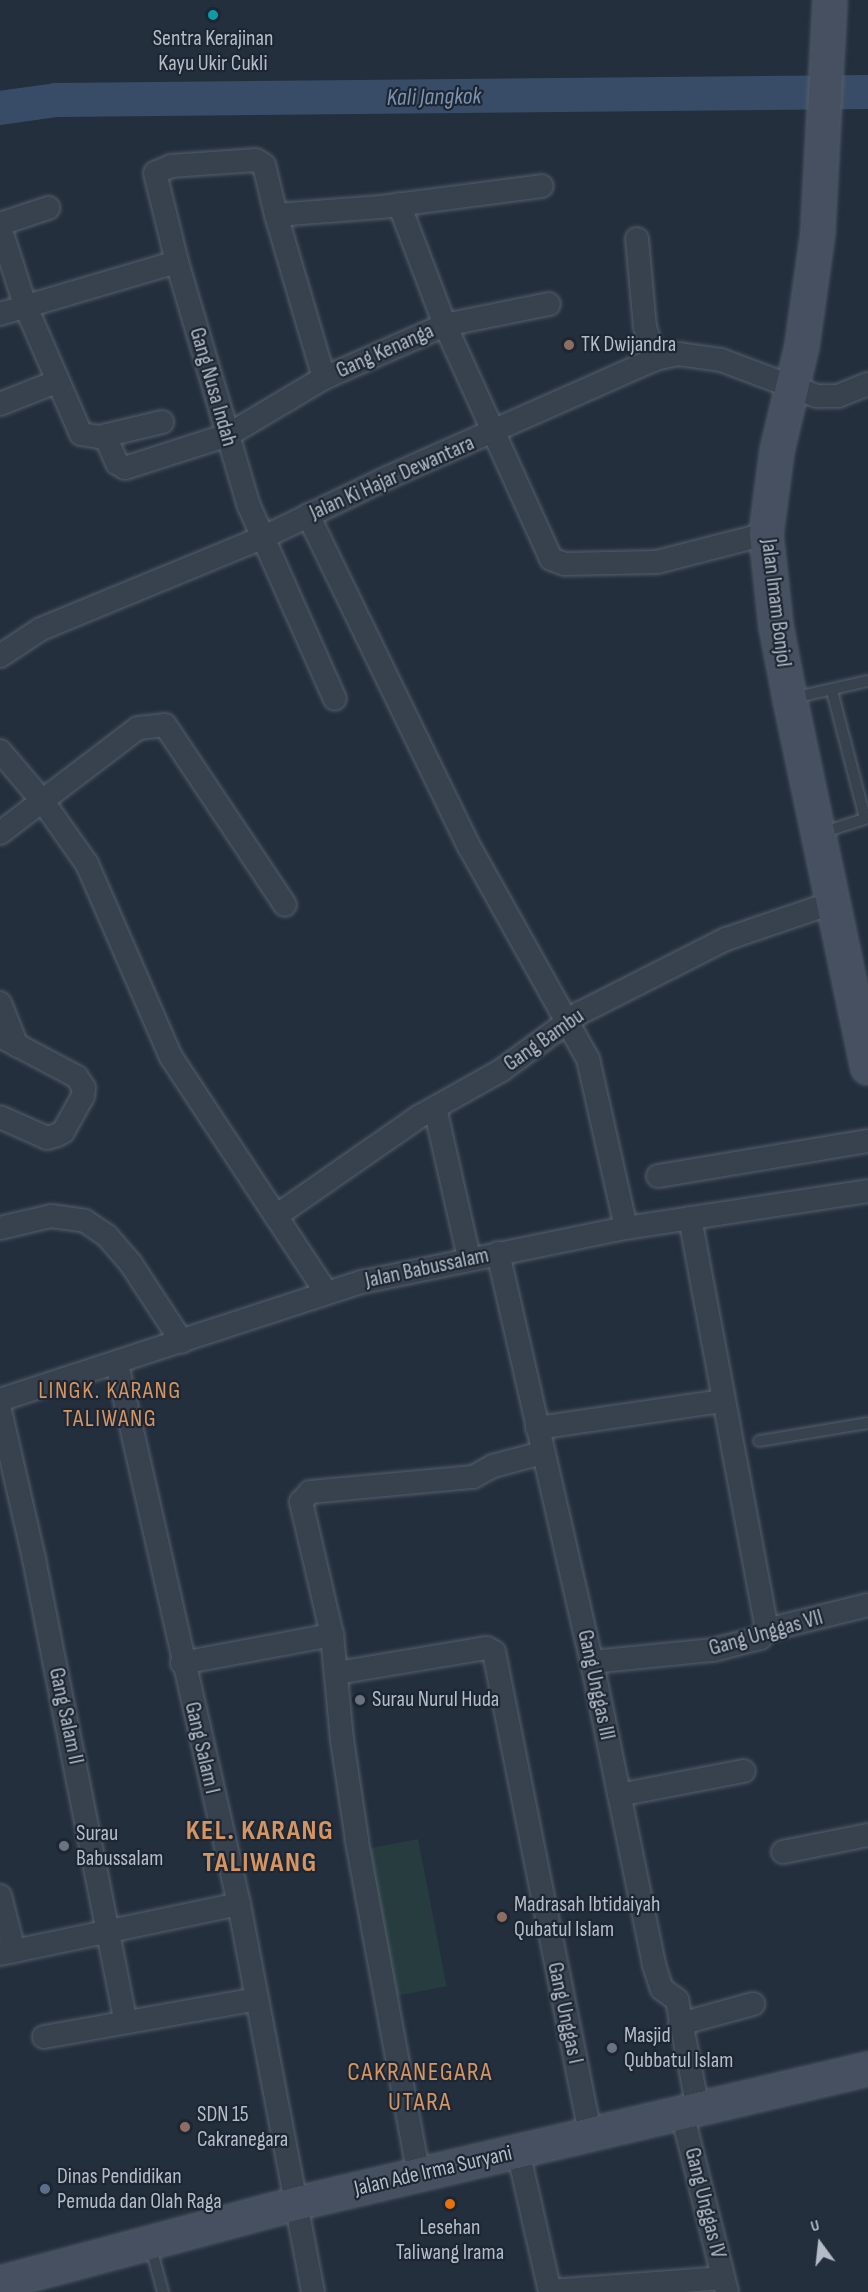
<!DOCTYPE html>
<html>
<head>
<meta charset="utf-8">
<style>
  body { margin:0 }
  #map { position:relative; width:868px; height:2292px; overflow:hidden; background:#242f3e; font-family:"Sofia Sans Condensed",sans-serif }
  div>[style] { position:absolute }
  .green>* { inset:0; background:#263c3f; transform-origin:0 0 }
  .river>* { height:34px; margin:-17px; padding:0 17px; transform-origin:17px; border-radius:17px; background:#394c67 }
  .roads { filter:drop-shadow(0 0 2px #565f6c) drop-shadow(0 0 2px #565f6c) }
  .lane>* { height:10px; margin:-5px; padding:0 5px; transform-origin:5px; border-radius:5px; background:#38414e }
  .street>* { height:22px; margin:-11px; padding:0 11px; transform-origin:11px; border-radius:11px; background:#38414e }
  .secondary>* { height:32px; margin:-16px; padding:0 16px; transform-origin:16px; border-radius:16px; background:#465061 }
  .dots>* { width:16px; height:16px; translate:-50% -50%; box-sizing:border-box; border:3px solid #1d2633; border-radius:50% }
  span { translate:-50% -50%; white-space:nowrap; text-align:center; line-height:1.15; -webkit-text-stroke:4.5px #1d2633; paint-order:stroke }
  .poi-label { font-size:22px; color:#b4bcc9 }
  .left { translate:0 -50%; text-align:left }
  .street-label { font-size:22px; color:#b4bcc9 }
  .water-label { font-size:24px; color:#7c92b1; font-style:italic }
  .neighbourhood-label { font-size:24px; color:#d59563; letter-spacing:1.5px }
  .quarter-label { font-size:26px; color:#d59563; letter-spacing:1.5px }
  .district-label { font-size:28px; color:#d59563; font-weight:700; letter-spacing:1.5px }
  .north { position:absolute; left:790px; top:2214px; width:60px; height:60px; -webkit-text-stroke:4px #1d2633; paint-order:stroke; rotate:345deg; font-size:16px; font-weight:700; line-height:24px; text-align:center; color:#b4bcc9 }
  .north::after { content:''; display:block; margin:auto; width:21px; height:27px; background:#b4bcc9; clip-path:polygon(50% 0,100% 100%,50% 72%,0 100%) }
</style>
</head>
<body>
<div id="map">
  <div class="green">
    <div style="left:418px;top:1839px;width:150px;height:54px;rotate:79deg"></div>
  </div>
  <div class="river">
    <div style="left:0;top:108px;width:57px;rotate:-8.1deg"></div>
    <div style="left:56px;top:100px;width:812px;rotate:-0.56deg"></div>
  </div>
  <div class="roads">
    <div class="lane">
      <div style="left:832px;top:691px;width:131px;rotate:75.4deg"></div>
      <div style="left:793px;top:698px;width:77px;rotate:-12.8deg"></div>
      <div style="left:821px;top:833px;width:49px;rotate:-17.7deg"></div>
      <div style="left:759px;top:1441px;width:110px;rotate:-9.4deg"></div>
      <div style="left:150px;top:2244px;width:50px;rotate:74.8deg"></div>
    </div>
    <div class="street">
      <div style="left:399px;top:204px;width:129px;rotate:69.2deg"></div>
      <div style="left:445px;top:325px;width:257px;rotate:65.6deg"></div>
      <div style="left:551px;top:559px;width:15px;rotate:20deg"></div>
      <div style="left:565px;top:564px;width:92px;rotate:-1.2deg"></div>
      <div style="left:657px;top:562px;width:113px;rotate:-14.4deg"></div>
      <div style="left:276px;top:215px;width:51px;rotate:-103.5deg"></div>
      <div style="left:264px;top:165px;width:9px;rotate:-148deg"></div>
      <div style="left:256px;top:160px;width:85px;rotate:176deg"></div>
      <div style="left:171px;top:166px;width:17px;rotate:156deg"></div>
      <div style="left:155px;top:173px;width:92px;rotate:76.1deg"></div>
      <div style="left:177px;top:262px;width:254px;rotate:73.6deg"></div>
      <div style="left:249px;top:506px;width:211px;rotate:66deg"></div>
      <div style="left:0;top:224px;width:51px;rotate:-18.4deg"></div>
      <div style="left:0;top:227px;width:82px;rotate:72.2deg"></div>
      <div style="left:25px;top:305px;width:141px;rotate:66.5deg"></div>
      <div style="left:81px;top:434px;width:18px;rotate:9deg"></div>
      <div style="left:99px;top:437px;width:65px;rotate:-13.4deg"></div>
      <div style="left:637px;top:239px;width:88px;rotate:84.8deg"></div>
      <div style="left:645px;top:327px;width:34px;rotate:73deg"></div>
      <div style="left:0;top:314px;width:184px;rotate:-16.4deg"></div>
      <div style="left:324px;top:378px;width:132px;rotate:-23.7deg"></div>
      <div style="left:445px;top:325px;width:106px;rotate:-11.4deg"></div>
      <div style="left:0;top:404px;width:62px;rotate:-21.6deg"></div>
      <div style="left:105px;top:436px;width:30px;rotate:66deg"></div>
      <div style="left:117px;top:463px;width:9px;rotate:32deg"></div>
      <div style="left:125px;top:468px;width:108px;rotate:-17.8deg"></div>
      <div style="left:228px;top:435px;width:112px;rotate:-30.7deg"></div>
      <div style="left:324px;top:378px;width:170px;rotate:-106.4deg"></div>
      <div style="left:276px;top:215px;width:105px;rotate:-4.4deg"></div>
      <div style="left:381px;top:207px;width:162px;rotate:-7.4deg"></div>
      <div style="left:308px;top:515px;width:370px;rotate:64.1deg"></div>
      <div style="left:470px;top:848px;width:242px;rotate:60.8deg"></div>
      <div style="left:588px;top:1059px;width:173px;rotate:77.3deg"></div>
      <div style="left:0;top:656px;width:49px;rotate:-33.4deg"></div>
      <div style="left:41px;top:629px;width:239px;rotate:-22.4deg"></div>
      <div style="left:262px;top:538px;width:141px;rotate:-25.7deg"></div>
      <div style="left:389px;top:477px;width:291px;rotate:-23.9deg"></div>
      <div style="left:655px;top:359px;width:24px;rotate:-12deg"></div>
      <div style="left:678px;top:354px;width:43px;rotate:7.9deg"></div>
      <div style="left:721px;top:360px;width:103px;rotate:20.6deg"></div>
      <div style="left:817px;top:396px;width:21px"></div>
      <div style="left:838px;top:396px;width:32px;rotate:-22deg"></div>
      <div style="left:0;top:751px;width:68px;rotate:49.8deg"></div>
      <div style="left:44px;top:803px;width:75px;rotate:54.8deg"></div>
      <div style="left:87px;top:864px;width:210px;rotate:66.5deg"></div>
      <div style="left:171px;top:1057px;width:282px;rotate:56.6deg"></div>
      <div style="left:0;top:833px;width:173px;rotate:-37.3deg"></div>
      <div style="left:138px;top:728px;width:27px;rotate:-6deg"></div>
      <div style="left:165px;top:725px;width:216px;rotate:56.3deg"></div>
      <div style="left:0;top:1003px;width:46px;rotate:68.4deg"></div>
      <div style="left:0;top:1036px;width:87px;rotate:28deg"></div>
      <div style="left:77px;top:1077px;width:13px;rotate:58deg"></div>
      <div style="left:84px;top:1088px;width:8px;rotate:97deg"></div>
      <div style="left:83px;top:1096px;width:41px;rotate:119.1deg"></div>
      <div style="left:63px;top:1132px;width:7px;rotate:153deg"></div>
      <div style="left:57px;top:1135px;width:10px;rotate:163deg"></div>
      <div style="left:47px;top:1138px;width:51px;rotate:-155.9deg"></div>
      <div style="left:435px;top:1108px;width:154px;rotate:77.2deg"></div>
      <div style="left:658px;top:1176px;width:213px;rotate:-9.5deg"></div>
      <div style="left:276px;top:1216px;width:175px;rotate:-34.8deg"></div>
      <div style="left:420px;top:1116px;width:94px;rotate:-29.3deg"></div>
      <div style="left:502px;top:1070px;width:97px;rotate:-36.2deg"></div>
      <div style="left:580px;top:1013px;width:164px;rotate:-26.9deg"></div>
      <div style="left:726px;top:939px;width:112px;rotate:-18.8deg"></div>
      <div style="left:690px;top:1218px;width:419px;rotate:79.4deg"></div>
      <div style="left:0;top:1228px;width:52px;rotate:-13.2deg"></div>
      <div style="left:51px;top:1216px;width:34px;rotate:8deg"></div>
      <div style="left:85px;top:1221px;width:27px;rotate:34deg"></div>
      <div style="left:107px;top:1236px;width:37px;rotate:49deg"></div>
      <div style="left:131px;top:1264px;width:93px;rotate:56.8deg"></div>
      <div style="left:498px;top:1253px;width:420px;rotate:77.1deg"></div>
      <div style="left:592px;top:1662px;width:309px;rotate:78.4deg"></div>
      <div style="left:654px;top:1965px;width:25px;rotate:72deg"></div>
      <div style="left:662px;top:1989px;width:19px;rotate:36deg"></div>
      <div style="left:677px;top:2000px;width:111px;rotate:79.1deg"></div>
      <div style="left:117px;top:1364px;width:554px;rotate:77.27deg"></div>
      <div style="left:239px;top:1904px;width:395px;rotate:79.2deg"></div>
      <div style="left:0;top:1400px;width:381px;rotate:-18.1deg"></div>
      <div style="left:362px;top:1282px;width:269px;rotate:-11.6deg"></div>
      <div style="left:626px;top:1228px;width:245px;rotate:-8.7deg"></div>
      <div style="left:0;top:1410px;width:153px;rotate:77.1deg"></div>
      <div style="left:34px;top:1559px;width:472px;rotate:78.8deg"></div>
      <div style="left:537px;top:1428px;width:187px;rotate:-8.3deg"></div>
      <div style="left:592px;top:1662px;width:122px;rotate:-5.7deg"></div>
      <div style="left:713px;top:1650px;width:49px;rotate:-14.3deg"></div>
      <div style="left:760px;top:1638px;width:11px;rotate:-49deg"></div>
      <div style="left:767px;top:1630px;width:104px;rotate:-13.9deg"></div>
      <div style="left:182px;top:1663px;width:153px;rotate:-10.6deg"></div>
      <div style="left:337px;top:1673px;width:152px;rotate:-9.5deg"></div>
      <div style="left:487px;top:1648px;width:8px;rotate:30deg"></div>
      <div style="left:494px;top:1652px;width:491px;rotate:78.7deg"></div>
      <div style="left:619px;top:1795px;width:127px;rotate:-10.9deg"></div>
      <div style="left:783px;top:1852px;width:87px;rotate:-11.3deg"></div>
      <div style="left:0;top:1896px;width:57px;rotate:75.7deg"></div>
      <div style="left:0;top:1954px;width:244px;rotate:-11.8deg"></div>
      <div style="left:680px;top:2024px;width:76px;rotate:-15.3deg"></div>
      <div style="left:44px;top:2037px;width:216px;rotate:-10.1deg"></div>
      <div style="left:682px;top:2113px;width:185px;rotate:75.9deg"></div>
      <div style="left:518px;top:2151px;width:145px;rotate:77.2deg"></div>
      <div style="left:419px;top:2176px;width:342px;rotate:-100.5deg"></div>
      <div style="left:357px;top:1840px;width:101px;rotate:-98.5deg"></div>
      <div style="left:342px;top:1740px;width:105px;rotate:-95.4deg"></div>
      <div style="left:332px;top:1635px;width:137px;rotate:-103.1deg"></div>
      <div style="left:301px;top:1502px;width:13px;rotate:-48deg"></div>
      <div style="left:310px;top:1492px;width:164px;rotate:-5.3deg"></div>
      <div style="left:473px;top:1477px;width:23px;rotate:-29deg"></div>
      <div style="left:493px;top:1466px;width:51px;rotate:-14.9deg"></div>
      <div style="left:550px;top:2291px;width:173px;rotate:-4.3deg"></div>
    </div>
    <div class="secondary">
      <div style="left:830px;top:0;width:232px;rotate:93deg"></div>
      <div style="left:818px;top:232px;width:115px;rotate:98deg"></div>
      <div style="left:802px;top:346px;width:108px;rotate:103.4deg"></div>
      <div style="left:777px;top:451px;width:84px;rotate:97.5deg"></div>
      <div style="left:766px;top:534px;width:93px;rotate:83.8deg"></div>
      <div style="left:776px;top:626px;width:74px;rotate:79.1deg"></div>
      <div style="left:790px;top:699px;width:377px;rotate:78.1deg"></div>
      <div style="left:0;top:2283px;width:310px;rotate:-15deg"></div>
      <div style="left:299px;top:2203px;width:585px;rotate:-13.25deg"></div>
    </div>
  </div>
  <div class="dots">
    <div style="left:213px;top:15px;background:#0f9aa8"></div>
    <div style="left:569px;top:345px;background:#8d6e63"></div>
    <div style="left:360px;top:1700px;background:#6b7280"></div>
    <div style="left:64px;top:1846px;background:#6b7280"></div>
    <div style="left:502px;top:1917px;background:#8d6e63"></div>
    <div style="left:612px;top:2048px;background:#6b7280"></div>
    <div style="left:185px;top:2127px;background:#8d6e63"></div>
    <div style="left:45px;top:2189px;background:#5c6f8a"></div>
    <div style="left:450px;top:2204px;background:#e8710a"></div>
  </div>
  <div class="poi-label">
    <span style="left:213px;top:51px">Sentra Kerajinan<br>Kayu Ukir Cukli</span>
    <span class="left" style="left:581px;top:345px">TK Dwijandra</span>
    <span class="left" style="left:372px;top:1700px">Surau Nurul Huda</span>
    <span class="left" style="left:76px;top:1846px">Surau<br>Babussalam</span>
    <span class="left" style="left:514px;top:1917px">Madrasah Ibtidaiyah<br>Qubatul Islam</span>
    <span class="left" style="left:624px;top:2048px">Masjid<br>Qubbatul Islam</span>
    <span class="left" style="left:197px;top:2127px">SDN 15<br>Cakranegara</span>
    <span class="left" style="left:57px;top:2189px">Dinas Pendidikan<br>Pemuda dan Olah Raga</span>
    <span style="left:450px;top:2240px">Lesehan<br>Taliwang Irama</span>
  </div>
  <div class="street-label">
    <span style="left:385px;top:351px;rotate:-24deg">Gang Kenanga</span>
    <span style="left:213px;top:387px;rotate:74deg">Gang Nusa Indah</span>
    <span style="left:392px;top:478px;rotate:-24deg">Jalan Ki Hajar Dewantara</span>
    <span style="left:776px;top:603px;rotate:83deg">Jalan Imam Bonjol</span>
    <span style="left:544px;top:1040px;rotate:-35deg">Gang Bambu</span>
    <span style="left:427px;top:1268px;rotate:-12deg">Jalan Babussalam</span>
    <span style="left:766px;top:1633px;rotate:-16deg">Gang Unggas VII</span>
    <span style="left:596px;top:1685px;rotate:78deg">Gang Unggas III</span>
    <span style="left:66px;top:1716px;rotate:78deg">Gang Salam II</span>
    <span style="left:202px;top:1748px;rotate:77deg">Gang Salam I</span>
    <span style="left:565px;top:2013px;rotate:78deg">Gang Unggas I</span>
    <span style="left:433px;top:2171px;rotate:-13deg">Jalan Ade Irma Suryani</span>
    <span style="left:705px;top:2203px;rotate:76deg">Gang Unggas IV</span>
  </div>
  <div class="water-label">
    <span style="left:434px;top:97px;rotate:-1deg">Kali Jangkok</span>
  </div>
  <div class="neighbourhood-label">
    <span style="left:110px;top:1405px">LINGK. KARANG<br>TALIWANG</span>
  </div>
  <div class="quarter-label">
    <span style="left:420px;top:2088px">CAKRANEGARA<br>UTARA</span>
  </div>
  <div class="district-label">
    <span style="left:260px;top:1847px">KEL. KARANG<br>TALIWANG</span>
  </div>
  <div class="north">U</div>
</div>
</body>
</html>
